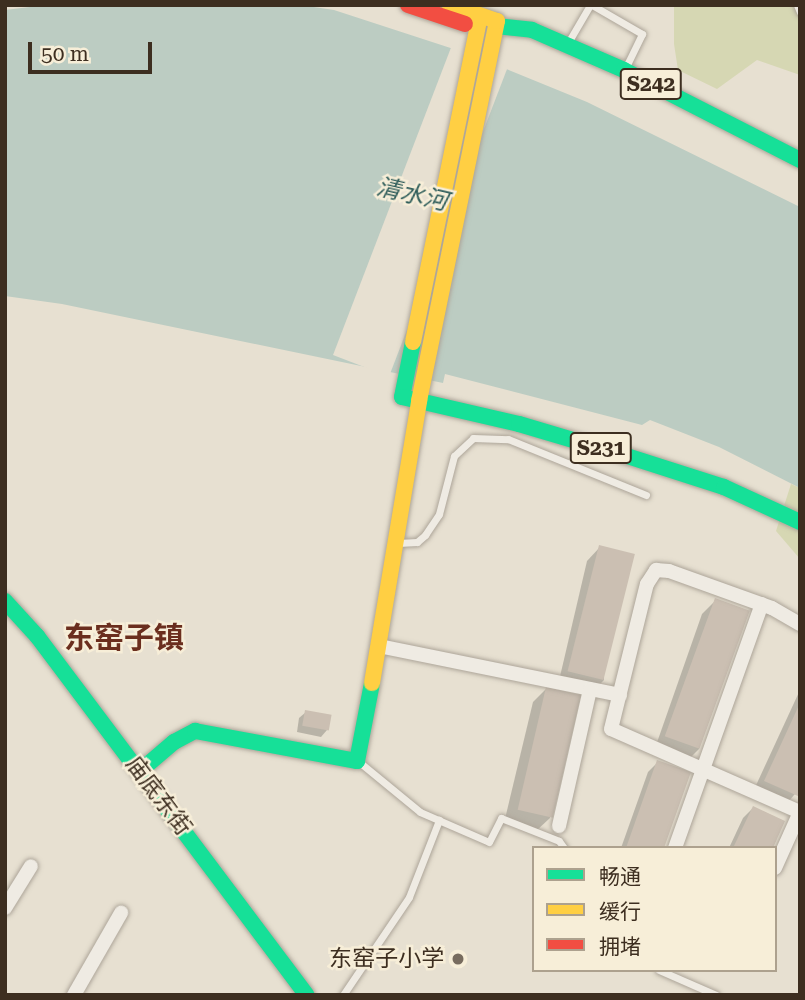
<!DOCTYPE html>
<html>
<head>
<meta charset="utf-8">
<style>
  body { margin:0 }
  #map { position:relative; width:805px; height:1000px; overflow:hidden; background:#e7e0d1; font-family:"Roboto Serif","Noto Sans SC",serif }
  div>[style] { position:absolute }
  .green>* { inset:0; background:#d6d7b3 }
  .water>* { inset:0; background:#bcccc2 }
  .pier>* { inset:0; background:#e7e0d1; transform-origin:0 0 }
  .shadow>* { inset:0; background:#0003 }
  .building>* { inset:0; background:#cbbfb2; transform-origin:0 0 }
  .roads { filter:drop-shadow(0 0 2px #ada599) drop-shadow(0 0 2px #ada599) }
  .lane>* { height:7px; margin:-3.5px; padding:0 3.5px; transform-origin:3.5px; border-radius:3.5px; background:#efebe3 }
  .street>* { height:14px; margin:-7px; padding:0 7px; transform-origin:7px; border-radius:7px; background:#efebe3 }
  .fast>* { height:16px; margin:-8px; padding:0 8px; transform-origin:8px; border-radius:8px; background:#16e098 }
  .slow>* { height:16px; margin:-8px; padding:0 8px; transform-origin:8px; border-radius:8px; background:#ffcf43 }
  .jam>* { height:16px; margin:-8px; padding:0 8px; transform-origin:8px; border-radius:8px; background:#f24e42 }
  .dots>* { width:19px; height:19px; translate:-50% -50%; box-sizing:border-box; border:4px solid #f7eed8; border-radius:50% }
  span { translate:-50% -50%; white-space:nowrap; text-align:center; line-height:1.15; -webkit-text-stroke:5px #f7eed8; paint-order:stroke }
  .shield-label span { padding:2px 5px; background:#f7eed8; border:2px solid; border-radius:5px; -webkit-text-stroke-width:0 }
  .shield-label { font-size:21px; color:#3d2e20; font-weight:700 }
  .street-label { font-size:23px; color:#3d2e20 }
  .poi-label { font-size:23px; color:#3d2e20 }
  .right { translate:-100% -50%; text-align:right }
  .water-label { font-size:24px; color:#2f5d5a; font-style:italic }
  .district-label { font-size:30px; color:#6b2e1e; font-weight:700 }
  .frame { position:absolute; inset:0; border:7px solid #3d2e20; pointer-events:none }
  .legend { position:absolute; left:532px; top:846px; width:245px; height:126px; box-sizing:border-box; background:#f7eed8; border:2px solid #ada18e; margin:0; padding:9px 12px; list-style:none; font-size:21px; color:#3d2e20 }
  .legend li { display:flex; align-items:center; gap:14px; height:35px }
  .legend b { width:35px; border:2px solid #ada18e }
  .scale { position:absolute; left:28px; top:42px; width:124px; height:32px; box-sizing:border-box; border:4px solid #3d2e20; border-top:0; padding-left:9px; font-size:21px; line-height:24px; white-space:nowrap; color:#3d2e20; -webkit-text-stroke:5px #f7eed8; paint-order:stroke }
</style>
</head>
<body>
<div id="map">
  <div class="green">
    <div style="clip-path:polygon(674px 5px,800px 5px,800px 75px,757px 60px,717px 89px,678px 70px,674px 44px)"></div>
    <div style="clip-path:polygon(791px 484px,800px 488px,800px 559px,776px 531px)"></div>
  </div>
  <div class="water">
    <div style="clip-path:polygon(46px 5px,300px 5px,334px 10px,472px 55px,587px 102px,800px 207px,800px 488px,719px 447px,650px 420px,642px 425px,445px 374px,443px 383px,62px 304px,5px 296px,5px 10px)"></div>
  </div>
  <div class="pier">
    <div style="left:452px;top:45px;width:60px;height:332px;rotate:21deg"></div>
  </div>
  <div class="shadow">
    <div style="clip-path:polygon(600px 547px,604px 680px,591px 693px,558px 685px,587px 561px)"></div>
    <div style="clip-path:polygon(716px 600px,699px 749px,686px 762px,654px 751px,702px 614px)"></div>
    <div style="clip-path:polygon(546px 689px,550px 818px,536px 831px,504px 823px,533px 702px)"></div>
    <div style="clip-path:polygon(800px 690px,800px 788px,783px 808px,752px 794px)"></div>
    <div style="clip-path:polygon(306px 712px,327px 730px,321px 737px,297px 732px,299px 718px)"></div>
    <div style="clip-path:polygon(658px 762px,662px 848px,621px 848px,648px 772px)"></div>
    <div style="clip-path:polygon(753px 808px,771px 848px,729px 848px,743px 818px)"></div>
  </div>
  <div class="building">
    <div style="left:599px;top:545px;width:37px;height:130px;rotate:14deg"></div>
    <div style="left:715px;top:598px;width:37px;height:147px;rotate:20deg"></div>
    <div style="left:546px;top:687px;width:36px;height:126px;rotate:13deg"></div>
    <div style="clip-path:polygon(800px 703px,800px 793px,798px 796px,764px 781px)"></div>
    <div style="left:305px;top:710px;width:27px;height:16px;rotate:10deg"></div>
    <div style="clip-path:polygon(657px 760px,691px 772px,664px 848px,626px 848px)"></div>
    <div style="clip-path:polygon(753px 806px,785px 821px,773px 848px,733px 848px)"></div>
  </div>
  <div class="roads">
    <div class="lane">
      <div style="left:592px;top:5px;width:58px;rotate:30.1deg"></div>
      <div style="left:642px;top:34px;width:37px;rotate:116deg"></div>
      <div style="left:797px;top:5px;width:8px;rotate:67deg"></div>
      <div style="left:569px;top:41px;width:42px;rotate:-59.7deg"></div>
      <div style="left:398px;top:543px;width:19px;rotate:-3deg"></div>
      <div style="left:417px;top:542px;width:11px;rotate:-41deg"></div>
      <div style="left:425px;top:535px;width:25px;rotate:-56deg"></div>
      <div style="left:439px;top:514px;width:60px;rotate:-75.5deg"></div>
      <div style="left:454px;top:456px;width:26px;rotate:-43deg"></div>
      <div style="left:473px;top:438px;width:35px;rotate:2deg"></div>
      <div style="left:508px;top:439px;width:149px;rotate:22.1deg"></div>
      <div style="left:358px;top:761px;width:80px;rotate:39.4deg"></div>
      <div style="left:420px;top:812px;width:75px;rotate:23.5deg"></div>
      <div style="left:489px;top:842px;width:27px;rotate:-63deg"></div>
      <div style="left:501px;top:818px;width:62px;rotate:21.6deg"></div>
      <div style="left:559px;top:841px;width:9px;rotate:54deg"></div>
      <div style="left:659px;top:970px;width:62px;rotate:23.7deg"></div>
      <div style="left:343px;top:995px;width:118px;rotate:-56deg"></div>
      <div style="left:409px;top:897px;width:83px;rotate:-68.7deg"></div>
    </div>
    <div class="street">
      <div style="left:379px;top:646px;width:246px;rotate:11.5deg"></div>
      <div style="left:800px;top:812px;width:206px;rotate:-156.3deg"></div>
      <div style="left:611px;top:729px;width:149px;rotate:-76.1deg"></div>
      <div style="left:647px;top:584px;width:17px;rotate:-57deg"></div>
      <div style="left:656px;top:570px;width:13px;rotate:4deg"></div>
      <div style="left:669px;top:571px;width:109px;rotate:19.8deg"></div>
      <div style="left:772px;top:608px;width:32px;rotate:30deg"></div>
      <div style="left:559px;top:826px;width:140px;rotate:-77.2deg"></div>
      <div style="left:675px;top:848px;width:259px;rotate:-70.4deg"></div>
      <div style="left:775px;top:868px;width:61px;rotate:-65.9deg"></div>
      <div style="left:5px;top:908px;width:49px;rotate:-58.2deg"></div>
      <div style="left:74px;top:995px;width:95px;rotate:-60.2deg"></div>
    </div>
    <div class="fast">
      <div style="left:496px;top:26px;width:36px;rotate:6deg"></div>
      <div style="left:532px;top:30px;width:100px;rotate:23.5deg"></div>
      <div style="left:624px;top:70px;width:198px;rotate:27.1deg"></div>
      <div style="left:413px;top:342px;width:56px;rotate:101.3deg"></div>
      <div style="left:402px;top:397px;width:120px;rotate:13deg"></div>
      <div style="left:519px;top:424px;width:113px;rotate:16.5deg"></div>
      <div style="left:627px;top:456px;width:102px;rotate:17.7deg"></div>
      <div style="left:724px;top:487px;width:84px;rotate:24.7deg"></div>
      <div style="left:5px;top:601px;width:47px;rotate:47.6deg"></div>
      <div style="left:37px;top:636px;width:449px;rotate:53.1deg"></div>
      <div style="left:140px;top:771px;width:45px;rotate:-40.5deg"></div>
      <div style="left:174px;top:742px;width:24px;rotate:-28deg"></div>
      <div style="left:195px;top:731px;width:165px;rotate:10.5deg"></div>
      <div style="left:357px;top:761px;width:79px;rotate:-79.1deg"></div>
    </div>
    <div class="slow">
      <div style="left:413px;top:342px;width:333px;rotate:-78.4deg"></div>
      <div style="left:419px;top:401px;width:388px;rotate:-78.4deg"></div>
      <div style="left:497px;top:21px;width:50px;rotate:-161.2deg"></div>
      <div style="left:372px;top:683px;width:286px;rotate:-80.5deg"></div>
    </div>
    <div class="jam">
      <div style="left:408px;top:5px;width:60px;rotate:18.4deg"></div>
    </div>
  </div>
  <div class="dots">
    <div style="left:458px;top:959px;background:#786c5e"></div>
  </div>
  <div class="shield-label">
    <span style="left:651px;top:84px">S242</span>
    <span style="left:601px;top:448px">S231</span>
  </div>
  <div class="street-label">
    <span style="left:158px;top:796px;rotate:53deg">庙底东街</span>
  </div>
  <div class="poi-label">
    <span class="right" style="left:444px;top:959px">东窑子小学</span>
  </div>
  <div class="water-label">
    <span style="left:412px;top:195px;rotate:13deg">清水河</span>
  </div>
  <div class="district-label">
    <span style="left:124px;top:638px">东窑子镇</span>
  </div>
  <div class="frame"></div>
  <ul class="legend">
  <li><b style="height:9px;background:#16e098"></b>畅通</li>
  <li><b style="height:9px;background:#ffcf43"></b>缓行</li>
  <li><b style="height:9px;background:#f24e42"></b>拥堵</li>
  </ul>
  <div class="scale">50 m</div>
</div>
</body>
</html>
